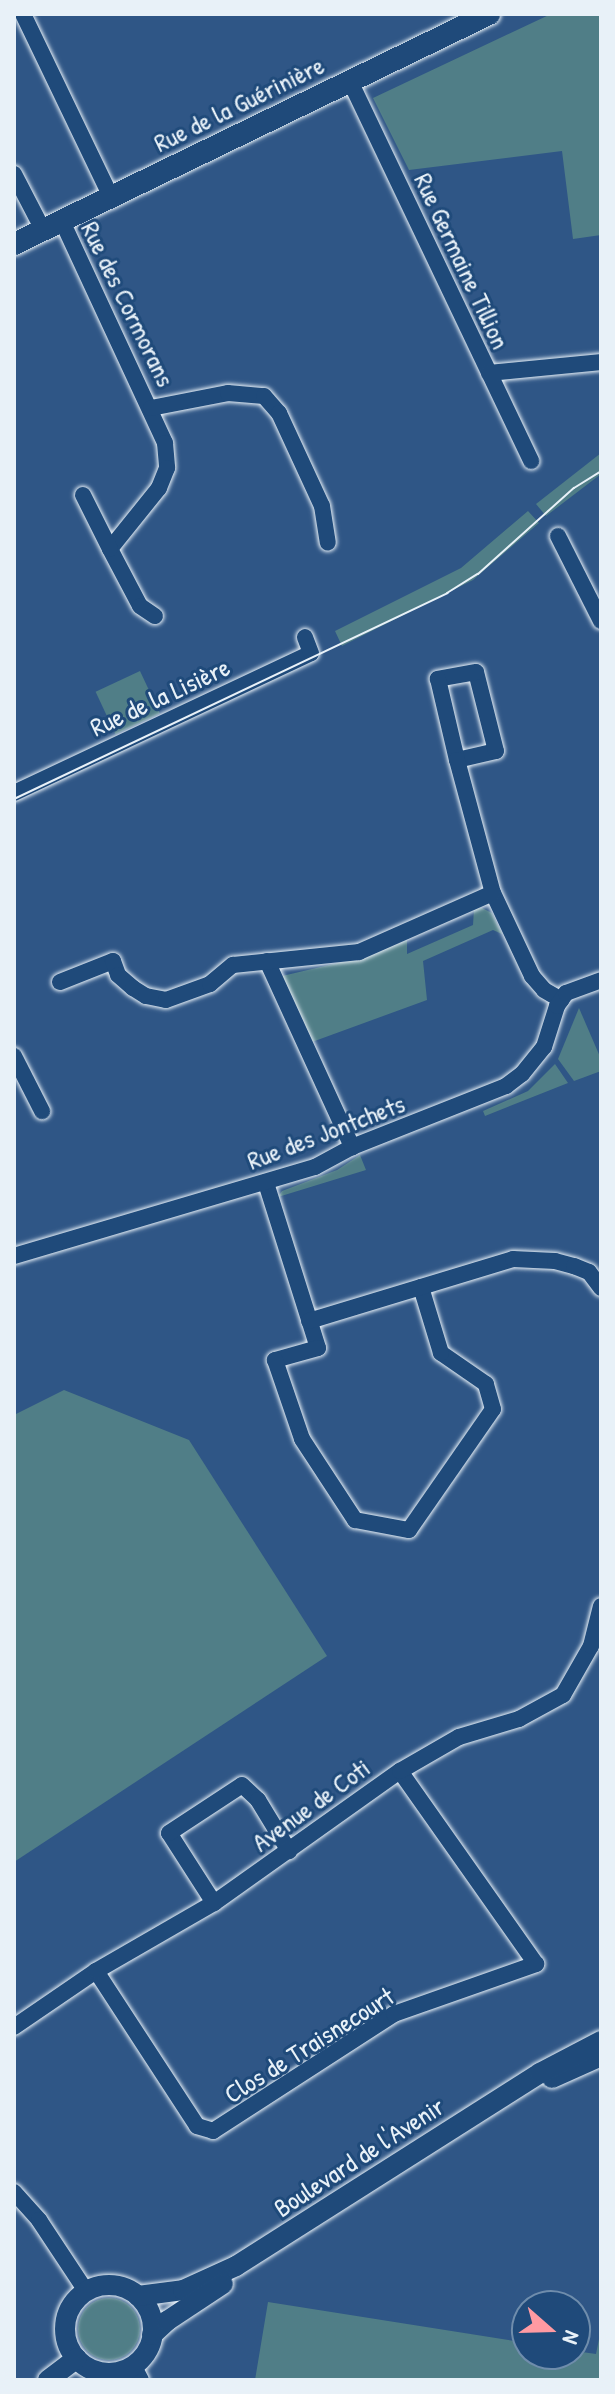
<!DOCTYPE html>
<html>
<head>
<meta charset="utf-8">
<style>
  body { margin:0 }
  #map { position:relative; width:615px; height:2394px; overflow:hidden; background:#2f5686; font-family:"Patrick Hand",sans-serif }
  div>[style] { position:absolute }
  .green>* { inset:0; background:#507e87; transform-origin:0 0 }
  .round { border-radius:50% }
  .roads { filter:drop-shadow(0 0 2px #e8f1f8) drop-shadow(0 0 2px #e8f1f8) }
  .minor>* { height:16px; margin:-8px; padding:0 8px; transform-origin:8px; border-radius:8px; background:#1f4a7a }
  .tertiary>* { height:20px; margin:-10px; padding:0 10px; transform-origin:10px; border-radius:10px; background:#1f4a7a }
  .tertiary>.ring { margin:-10px; padding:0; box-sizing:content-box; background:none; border:20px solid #1f4a7a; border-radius:50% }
  .secondary>* { height:22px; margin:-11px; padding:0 11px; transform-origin:11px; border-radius:11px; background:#1f4a7a }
  .tram>* { height:2px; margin:-1px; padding:0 1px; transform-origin:1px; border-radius:1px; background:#e8f1f8 }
  span { translate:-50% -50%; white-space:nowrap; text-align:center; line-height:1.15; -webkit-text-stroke:6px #1f4a7a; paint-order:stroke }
  .street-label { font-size:26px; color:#e8f1f8 }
  .frame { position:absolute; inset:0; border:16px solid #e8f1f8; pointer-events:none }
  .north { position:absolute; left:511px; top:2290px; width:80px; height:80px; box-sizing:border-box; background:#1f4a7a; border:2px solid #6f8dac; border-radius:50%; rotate:110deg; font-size:22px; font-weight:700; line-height:32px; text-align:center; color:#e8f1f8 }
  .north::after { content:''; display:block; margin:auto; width:28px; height:36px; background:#ff9aa2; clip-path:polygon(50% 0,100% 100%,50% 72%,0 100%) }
</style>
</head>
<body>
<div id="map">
  <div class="green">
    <div style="clip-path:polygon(551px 14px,601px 14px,601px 235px,573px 239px,562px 151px,409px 170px,373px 98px)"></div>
    <div style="clip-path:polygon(601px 453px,601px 474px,546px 516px,536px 504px)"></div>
    <div style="clip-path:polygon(528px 511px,539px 523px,473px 580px,342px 646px,335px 631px,461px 568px)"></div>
    <div style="left:140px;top:671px;width:47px;height:49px;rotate:65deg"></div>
    <div style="clip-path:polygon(482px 908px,492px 913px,502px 934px,493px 930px,423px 961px,427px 1000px,312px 1042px,278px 977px,363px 957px,407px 940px,407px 954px,473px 925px,474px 909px)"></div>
    <div style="clip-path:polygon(579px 1008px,601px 1059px,601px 1071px,574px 1081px,558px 1059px)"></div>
    <div style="clip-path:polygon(555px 1064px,568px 1083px,485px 1116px,483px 1111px,528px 1091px)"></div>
    <div style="clip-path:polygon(360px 1155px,366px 1170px,278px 1197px,282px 1191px,337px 1170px)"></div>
    <div style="clip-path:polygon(64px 1390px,189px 1440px,327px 1656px,14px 1862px,14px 1415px)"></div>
    <div class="round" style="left:78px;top:2298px;width:62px;height:62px"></div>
    <div style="clip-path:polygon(268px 2302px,527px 2343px,527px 2354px,575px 2354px,575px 2351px,596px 2354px,601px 2329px,601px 2380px,255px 2380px)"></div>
  </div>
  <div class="roads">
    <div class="minor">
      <div style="left:23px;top:14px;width:203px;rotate:64.3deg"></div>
      <div style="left:350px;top:81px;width:421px;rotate:64.5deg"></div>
      <div style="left:14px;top:174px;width:63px;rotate:62.6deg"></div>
      <div style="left:62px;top:221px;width:245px;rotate:65.1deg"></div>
      <div style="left:165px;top:443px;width:25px;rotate:85deg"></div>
      <div style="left:167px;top:468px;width:22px;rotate:112deg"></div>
      <div style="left:159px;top:488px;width:78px;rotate:128.8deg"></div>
      <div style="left:110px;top:549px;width:64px;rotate:62.2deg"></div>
      <div style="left:140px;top:606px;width:18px;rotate:34deg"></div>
      <div style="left:489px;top:373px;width:113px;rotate:-5.6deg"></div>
      <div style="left:151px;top:408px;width:78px;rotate:-11deg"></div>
      <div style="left:228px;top:393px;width:36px;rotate:5deg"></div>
      <div style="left:264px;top:396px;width:23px;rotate:49deg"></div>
      <div style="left:279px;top:413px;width:102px;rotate:65.2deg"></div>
      <div style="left:322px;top:506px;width:37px;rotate:81deg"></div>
      <div style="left:83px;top:495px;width:60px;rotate:63.4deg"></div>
      <div style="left:558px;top:536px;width:95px;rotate:63.2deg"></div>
      <div style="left:457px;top:760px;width:40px;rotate:-13deg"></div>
      <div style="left:496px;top:751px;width:81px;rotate:-104.2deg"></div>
      <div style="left:476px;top:672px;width:39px;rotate:170deg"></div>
      <div style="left:438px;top:679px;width:83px;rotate:76.8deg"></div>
      <div style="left:457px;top:760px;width:138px;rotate:74.9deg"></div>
      <div style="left:493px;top:893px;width:92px;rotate:64.8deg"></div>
      <div style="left:532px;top:976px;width:18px;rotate:49deg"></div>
      <div style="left:544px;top:990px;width:20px;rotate:30deg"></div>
      <div style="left:14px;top:793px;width:328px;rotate:-25.2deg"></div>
      <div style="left:311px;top:653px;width:17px;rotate:-111deg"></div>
      <div style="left:267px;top:961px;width:205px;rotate:65.4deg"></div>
      <div style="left:60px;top:982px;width:57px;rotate:-21.6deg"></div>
      <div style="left:113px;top:961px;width:15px;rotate:70deg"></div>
      <div style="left:118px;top:975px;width:20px;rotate:41deg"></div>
      <div style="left:133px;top:988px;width:15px;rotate:32deg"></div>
      <div style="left:146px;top:996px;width:20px;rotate:11deg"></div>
      <div style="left:166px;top:1000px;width:47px;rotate:-20deg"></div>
      <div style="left:210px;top:984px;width:30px;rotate:-40deg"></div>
      <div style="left:233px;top:965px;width:127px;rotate:-5.9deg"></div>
      <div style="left:359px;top:952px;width:146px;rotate:-23.8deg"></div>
      <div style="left:14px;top:1056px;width:62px;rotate:63deg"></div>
      <div style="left:266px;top:1183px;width:173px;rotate:72.5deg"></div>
      <div style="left:318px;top:1348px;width:45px;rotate:164.4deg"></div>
      <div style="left:275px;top:1360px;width:83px;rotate:71.1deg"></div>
      <div style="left:302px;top:1439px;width:97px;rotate:56.8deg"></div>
      <div style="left:355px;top:1520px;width:55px;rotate:10.5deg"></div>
      <div style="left:409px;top:1530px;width:147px;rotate:-55.2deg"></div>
      <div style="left:493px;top:1409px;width:26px;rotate:-106deg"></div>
      <div style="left:486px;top:1384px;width:55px;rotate:-145.4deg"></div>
      <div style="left:441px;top:1353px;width:69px;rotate:-106.9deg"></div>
      <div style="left:14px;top:1256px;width:314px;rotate:-16.5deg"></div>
      <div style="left:315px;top:1167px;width:42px;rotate:-28.4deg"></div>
      <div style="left:352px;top:1147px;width:166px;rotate:-21.6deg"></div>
      <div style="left:506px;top:1086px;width:20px;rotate:-37deg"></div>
      <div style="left:522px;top:1074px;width:35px;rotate:-51deg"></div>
      <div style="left:544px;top:1047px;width:43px;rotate:-72.4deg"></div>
      <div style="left:557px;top:1006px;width:16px;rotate:-55deg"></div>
      <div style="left:566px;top:993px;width:37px;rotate:-20deg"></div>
      <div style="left:309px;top:1321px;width:213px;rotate:-16.9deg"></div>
      <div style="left:513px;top:1259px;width:42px;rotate:2.7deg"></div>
      <div style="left:555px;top:1261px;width:20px;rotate:15deg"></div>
      <div style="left:574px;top:1266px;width:16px;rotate:22deg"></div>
      <div style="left:589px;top:1272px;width:20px;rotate:53deg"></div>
      <div style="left:214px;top:1903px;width:83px;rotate:-122.7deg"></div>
      <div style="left:169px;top:1833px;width:87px;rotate:-33.3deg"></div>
      <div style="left:242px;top:1785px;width:22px;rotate:43deg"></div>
      <div style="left:258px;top:1800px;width:60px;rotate:58.7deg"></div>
      <div style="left:96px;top:1971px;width:185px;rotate:56.9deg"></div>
      <div style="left:197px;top:2126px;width:17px;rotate:17deg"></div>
      <div style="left:213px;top:2131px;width:216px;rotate:-32.9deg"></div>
      <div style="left:394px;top:2014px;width:151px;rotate:-19.4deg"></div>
      <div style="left:536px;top:1964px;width:236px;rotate:-125.2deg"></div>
      <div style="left:14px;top:2027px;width:99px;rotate:-34.3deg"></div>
      <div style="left:96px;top:1971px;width:136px;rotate:-30deg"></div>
      <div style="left:214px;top:1903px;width:228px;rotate:-35.4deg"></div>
      <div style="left:400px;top:1771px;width:68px;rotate:-30deg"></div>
      <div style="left:459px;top:1737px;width:63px;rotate:-16.7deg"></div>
      <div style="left:519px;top:1719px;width:50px;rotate:-28.6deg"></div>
      <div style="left:563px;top:1695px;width:56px;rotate:-60.3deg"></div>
      <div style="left:591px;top:1646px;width:41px;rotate:-76deg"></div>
      <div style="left:14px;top:2192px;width:38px;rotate:48deg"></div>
      <div style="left:39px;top:2220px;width:85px;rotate:56.5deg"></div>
      <div style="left:133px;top:2365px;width:17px;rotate:62deg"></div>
    </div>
    <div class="tertiary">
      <div style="left:552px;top:2078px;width:54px;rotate:-24.2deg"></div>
      <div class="ring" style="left:65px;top:2285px;width:68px;height:68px"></div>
      <div style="left:138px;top:2296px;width:45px;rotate:-7.6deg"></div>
      <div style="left:183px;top:2290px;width:58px;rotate:-24.4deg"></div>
      <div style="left:236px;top:2266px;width:360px;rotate:-32.4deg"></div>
      <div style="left:540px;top:2073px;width:69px;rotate:-27.7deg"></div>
      <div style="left:152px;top:2335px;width:21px;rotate:-43deg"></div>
      <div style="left:167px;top:2321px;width:67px;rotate:-33.5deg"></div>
      <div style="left:48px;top:2380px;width:36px;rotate:-37deg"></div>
    </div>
    <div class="secondary">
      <div style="left:14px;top:244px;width:528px;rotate:-25.84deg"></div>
    </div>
  </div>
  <div class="tram">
    <div style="left:14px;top:799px;width:480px;rotate:-25.4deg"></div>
    <div style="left:447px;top:593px;width:36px;rotate:-32deg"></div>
    <div style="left:478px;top:574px;width:129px;rotate:-41.9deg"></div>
    <div style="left:574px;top:488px;width:32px;rotate:-32deg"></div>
  </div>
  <div class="street-label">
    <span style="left:239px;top:104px;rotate:-26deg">Rue de la Guérinière</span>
    <span style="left:462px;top:261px;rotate:65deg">Rue Germaine Tillion</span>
    <span style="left:128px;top:304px;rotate:64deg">Rue des Cormorans</span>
    <span style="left:160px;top:697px;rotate:-25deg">Rue de la Lisière</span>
    <span style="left:326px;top:1132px;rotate:-21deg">Rue des Jontchets</span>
    <span style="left:311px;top:1805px;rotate:-36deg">Avenue de Coti</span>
    <span style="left:309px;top:2045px;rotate:-32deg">Clos de Traisnecourt</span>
    <span style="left:359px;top:2157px;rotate:-33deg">Boulevard de l'Avenir</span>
  </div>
  <div class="frame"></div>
  <div class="north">N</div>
</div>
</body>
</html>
